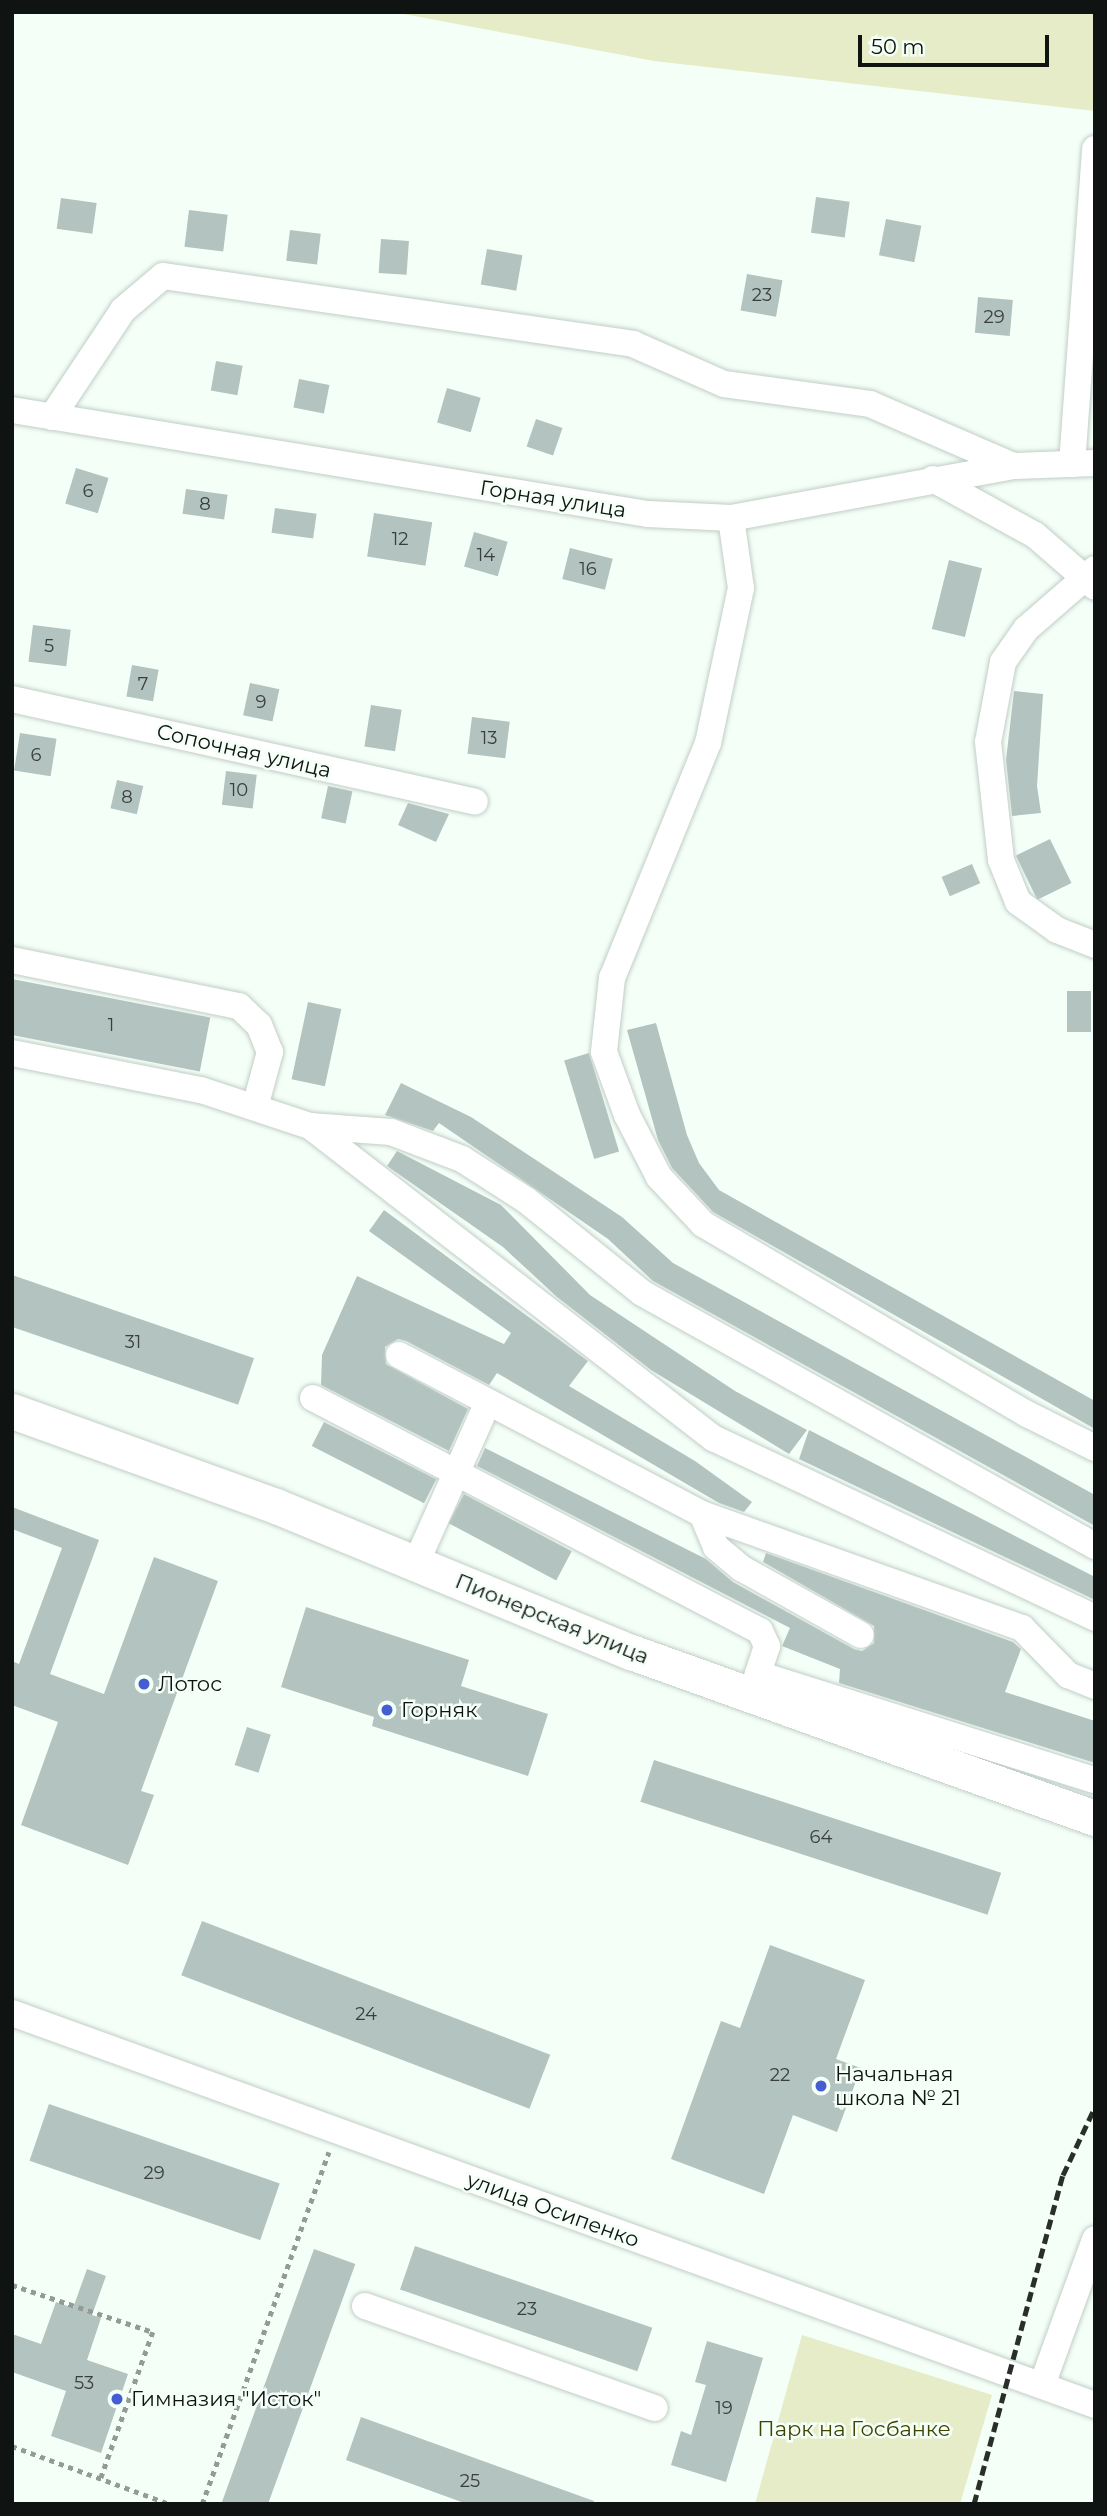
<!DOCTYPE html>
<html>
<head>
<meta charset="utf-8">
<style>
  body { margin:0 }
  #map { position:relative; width:1107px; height:2516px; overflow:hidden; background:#f4fff8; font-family:Montserrat,sans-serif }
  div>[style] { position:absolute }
  .green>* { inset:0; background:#e6ecc7 }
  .building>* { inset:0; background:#b3c3bf; transform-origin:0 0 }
  .path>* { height:4.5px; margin-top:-2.25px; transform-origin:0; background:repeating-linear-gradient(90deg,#939b96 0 5px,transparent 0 10px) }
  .roads { filter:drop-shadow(0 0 2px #c1cec6) drop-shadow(0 0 2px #c1cec6) }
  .minor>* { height:26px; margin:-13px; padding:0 13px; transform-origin:13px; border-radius:13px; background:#fff }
  .major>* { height:35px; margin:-17.5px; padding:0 17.5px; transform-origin:17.5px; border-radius:17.5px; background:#fff }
  .rail>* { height:5px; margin-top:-2.5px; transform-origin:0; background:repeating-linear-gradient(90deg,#292e2b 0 10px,transparent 0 15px) }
  .dots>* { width:19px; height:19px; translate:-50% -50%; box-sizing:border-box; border:4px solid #f4fff8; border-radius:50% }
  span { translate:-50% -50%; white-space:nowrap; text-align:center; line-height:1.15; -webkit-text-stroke:5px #f4fff8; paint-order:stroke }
  .number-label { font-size:18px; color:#383f3c }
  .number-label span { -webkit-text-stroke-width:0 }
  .street-label { font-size:21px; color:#0f1311 }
  .poi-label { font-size:21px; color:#0f1311 }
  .left { translate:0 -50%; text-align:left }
  .park-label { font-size:21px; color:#3e4400 }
  .frame { position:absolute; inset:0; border:14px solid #0f1311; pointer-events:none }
  .scale { position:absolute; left:858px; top:35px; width:191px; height:32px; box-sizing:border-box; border:4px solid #0f1311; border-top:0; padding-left:9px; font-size:21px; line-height:24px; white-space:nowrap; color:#0f1311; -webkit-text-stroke:5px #f4fff8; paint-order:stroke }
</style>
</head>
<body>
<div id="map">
  <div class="green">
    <div style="clip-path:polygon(393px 12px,1095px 12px,1095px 111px,654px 61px)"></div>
    <div style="clip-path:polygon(802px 2335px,992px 2395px,960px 2504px,755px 2504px)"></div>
  </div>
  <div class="building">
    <div style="left:816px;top:197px;width:34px;height:36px;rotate:8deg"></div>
    <div style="left:61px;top:198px;width:36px;height:31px;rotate:8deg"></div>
    <div style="left:189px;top:210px;width:39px;height:37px;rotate:7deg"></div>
    <div style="left:886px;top:219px;width:36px;height:37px;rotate:11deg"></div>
    <div style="left:290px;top:230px;width:31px;height:31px;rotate:7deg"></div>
    <div style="left:381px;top:239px;width:28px;height:34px;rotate:4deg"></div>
    <div style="left:487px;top:249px;width:36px;height:36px;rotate:10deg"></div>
    <div style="left:747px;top:274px;width:36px;height:37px;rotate:10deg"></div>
    <div style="left:978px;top:297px;width:35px;height:36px;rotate:5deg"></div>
    <div style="left:216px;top:361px;width:27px;height:30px;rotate:10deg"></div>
    <div style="left:299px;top:379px;width:31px;height:29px;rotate:11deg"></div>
    <div style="left:447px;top:388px;width:35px;height:36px;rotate:16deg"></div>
    <div style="left:536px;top:419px;width:28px;height:29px;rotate:19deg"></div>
    <div style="left:76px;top:468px;width:34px;height:37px;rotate:17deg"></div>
    <div style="left:186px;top:489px;width:42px;height:25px;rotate:8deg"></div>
    <div style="left:275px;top:508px;width:42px;height:25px;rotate:8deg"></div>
    <div style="left:374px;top:513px;width:59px;height:44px;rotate:9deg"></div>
    <div style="left:474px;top:532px;width:35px;height:36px;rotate:16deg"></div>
    <div style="left:570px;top:548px;width:44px;height:32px;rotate:14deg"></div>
    <div style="left:949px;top:560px;width:34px;height:71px;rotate:14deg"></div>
    <div style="left:33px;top:625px;width:38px;height:37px;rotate:7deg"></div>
    <div style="left:132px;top:665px;width:27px;height:32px;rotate:10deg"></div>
    <div style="left:250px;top:683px;width:30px;height:33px;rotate:12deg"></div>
    <div style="clip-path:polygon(1014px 691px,1043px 694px,1037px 786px,1041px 813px,1012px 816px,1006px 760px)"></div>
    <div style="left:371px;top:705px;width:31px;height:42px;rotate:9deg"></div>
    <div style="left:472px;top:717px;width:38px;height:37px;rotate:7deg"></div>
    <div style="left:20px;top:733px;width:37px;height:38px;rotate:9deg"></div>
    <div style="left:226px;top:771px;width:31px;height:34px;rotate:7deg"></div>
    <div style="left:117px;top:780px;width:27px;height:29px;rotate:13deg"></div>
    <div style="left:328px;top:786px;width:25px;height:33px;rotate:12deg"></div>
    <div style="clip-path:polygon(408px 803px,449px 814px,436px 842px,398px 825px)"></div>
    <div style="left:1050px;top:839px;width:49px;height:38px;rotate:64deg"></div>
    <div style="left:972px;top:864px;width:21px;height:33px;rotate:67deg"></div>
    <div style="left:12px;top:979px;width:202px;height:55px;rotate:11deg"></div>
    <div style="left:1067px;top:991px;width:24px;height:41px"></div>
    <div style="left:308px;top:1002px;width:34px;height:79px;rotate:12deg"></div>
    <div style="clip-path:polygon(656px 1023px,687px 1135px,699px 1163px,719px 1190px,1095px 1401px,1095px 1429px,713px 1212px,672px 1168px,658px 1140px,627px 1030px)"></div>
    <div style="left:589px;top:1053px;width:103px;height:26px;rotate:73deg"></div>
    <div style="clip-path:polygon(401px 1083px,471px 1117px,622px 1217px,673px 1263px,1095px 1495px,1095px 1526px,653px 1281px,608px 1239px,439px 1123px,433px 1131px,385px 1115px)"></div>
    <div style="clip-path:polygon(397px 1151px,501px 1205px,590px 1295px,735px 1391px,807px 1430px,789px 1454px,651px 1370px,557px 1297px,503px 1247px,387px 1166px)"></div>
    <div style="clip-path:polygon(384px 1210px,588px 1361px,569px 1386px,695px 1461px,752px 1502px,744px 1512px,719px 1503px,497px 1373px,489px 1385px,406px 1341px,398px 1339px,385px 1347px,386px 1364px,468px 1409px,449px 1451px,321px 1385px,322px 1355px,357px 1276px,504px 1344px,511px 1333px,369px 1231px)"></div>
    <div style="left:12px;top:1275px;width:256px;height:49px;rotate:19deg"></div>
    <div style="left:324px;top:1422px;width:126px;height:27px;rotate:27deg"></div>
    <div style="clip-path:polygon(809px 1430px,1095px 1577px,1095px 1600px,799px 1459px)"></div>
    <div style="clip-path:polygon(485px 1448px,706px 1559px,733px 1582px,854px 1649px,862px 1651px,874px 1643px,874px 1626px,763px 1562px,766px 1553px,1013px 1642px,1021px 1649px,1005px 1692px,1095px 1721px,1095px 1763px,839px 1683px,840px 1669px,782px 1646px,790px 1628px,477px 1466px)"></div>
    <div style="left:464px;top:1494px;width:122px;height:33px;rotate:28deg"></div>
    <div style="clip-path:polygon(12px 1507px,99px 1540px,50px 1674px,104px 1694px,154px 1557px,218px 1581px,141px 1791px,154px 1795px,128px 1865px,21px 1825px,58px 1722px,12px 1705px,12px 1661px,19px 1664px,62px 1548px,12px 1529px)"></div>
    <div style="clip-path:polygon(306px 1607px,469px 1660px,461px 1686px,548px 1714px,528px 1776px,372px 1726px,374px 1717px,281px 1687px)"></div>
    <div style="left:247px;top:1727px;width:25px;height:40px;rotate:18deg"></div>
    <div style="left:654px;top:1760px;width:365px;height:44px;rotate:18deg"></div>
    <div style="left:202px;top:1921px;width:373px;height:58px;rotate:21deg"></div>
    <div style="clip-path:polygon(770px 1945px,865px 1980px,836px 2059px,861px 2068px,837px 2132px,793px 2115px,764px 2194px,671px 2159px,721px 2021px,740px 2028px)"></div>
    <div style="left:49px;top:2104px;width:244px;height:60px;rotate:19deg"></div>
    <div style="left:415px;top:2246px;width:251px;height:46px;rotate:19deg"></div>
    <div style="left:314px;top:2249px;width:44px;height:271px;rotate:20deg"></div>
    <div style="clip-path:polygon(87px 2269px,106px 2276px,92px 2315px,101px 2318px,87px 2360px,128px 2374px,101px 2453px,51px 2436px,66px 2391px,12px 2372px,12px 2334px,41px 2344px,56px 2302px,73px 2308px)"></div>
    <div style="clip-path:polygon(707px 2341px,763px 2358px,726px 2482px,671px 2465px,681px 2431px,691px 2435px,706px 2385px,695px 2382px)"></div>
    <div style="clip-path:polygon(361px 2417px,594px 2501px,594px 2504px,467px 2504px,346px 2460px)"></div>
  </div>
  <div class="path">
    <div style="left:12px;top:2285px;width:149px;rotate:18.4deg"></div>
    <div style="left:153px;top:2332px;width:155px;rotate:109.6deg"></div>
    <div style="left:12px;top:2446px;width:168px;rotate:20.2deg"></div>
    <div style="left:202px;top:2504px;width:374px;rotate:-70.2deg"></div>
  </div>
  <div class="roads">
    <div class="minor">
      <div style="left:12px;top:410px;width:644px;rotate:9.29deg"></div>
      <div style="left:648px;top:514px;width:83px;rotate:2.8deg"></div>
      <div style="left:731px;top:518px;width:289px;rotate:-10.4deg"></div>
      <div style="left:1015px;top:466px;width:80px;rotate:-2.1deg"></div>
      <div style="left:52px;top:417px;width:128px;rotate:-56.4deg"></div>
      <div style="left:123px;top:310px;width:52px;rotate:-40.4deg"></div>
      <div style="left:163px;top:276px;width:475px;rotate:8.2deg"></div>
      <div style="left:633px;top:344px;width:99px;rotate:23.7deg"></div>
      <div style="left:724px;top:384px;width:147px;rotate:7.8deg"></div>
      <div style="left:870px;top:404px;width:156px;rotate:23.4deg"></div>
      <div style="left:1072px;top:464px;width:316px;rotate:-85.8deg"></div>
      <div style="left:933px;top:479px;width:116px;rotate:28.8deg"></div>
      <div style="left:1035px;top:535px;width:79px;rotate:40.9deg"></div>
      <div style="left:731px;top:518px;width:71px;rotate:81.9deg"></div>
      <div style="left:741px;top:588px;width:158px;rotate:102deg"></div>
      <div style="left:708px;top:743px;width:254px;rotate:112.2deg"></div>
      <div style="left:612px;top:978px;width:74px;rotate:96.2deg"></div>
      <div style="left:604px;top:1052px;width:67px;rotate:69.9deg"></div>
      <div style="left:627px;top:1115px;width:70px;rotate:62.7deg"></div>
      <div style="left:659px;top:1177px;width:64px;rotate:46.9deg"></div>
      <div style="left:703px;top:1224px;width:376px;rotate:30.4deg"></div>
      <div style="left:1027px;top:1414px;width:76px;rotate:26.6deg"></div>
      <div style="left:1095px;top:569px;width:91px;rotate:139deg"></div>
      <div style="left:1026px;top:629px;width:40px;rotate:124.9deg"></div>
      <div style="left:1003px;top:662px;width:81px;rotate:100.6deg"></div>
      <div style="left:988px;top:742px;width:119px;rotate:83.7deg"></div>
      <div style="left:1001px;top:860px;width:45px;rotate:68deg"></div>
      <div style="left:1018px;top:902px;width:48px;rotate:35.7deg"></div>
      <div style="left:1057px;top:930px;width:41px;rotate:21.5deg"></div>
      <div style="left:12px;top:699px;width:474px;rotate:12.5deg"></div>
      <div style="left:12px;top:960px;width:232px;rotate:11.5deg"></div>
      <div style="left:239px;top:1006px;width:28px;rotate:44deg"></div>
      <div style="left:259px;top:1025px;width:29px;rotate:68deg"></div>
      <div style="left:270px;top:1052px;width:57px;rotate:105.3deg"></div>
      <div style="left:12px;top:1053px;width:193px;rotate:11.1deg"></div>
      <div style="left:201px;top:1090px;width:115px;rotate:18.3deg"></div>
      <div style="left:310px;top:1126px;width:510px;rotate:37.75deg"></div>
      <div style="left:713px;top:1438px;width:422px;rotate:25.2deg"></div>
      <div style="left:310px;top:1126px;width:81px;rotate:4.2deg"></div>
      <div style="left:391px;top:1132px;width:76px;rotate:20.8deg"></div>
      <div style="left:462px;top:1159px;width:76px;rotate:32.6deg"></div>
      <div style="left:526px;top:1200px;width:149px;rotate:38.7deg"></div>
      <div style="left:642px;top:1293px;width:519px;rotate:29.18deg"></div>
      <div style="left:399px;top:1355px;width:342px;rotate:27.7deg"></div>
      <div style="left:702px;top:1514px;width:340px;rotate:19.6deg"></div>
      <div style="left:1022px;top:1628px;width:66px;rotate:45.6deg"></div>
      <div style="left:1068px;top:1675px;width:29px;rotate:22deg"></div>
      <div style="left:313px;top:1398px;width:504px;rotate:27.53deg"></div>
      <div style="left:760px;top:1631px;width:17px;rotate:65deg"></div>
      <div style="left:767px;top:1646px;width:52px;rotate:108.1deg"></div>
      <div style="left:702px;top:1514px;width:36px;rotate:67deg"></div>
      <div style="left:716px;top:1547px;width:33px;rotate:40deg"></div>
      <div style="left:741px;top:1568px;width:137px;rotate:29.2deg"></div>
      <div style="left:416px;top:1563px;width:176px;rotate:-65.9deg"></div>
      <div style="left:758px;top:1674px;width:353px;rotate:17.5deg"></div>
      <div style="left:12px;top:2013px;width:1152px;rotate:19.9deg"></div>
      <div style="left:365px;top:2306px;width:307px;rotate:19.4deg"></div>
      <div style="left:1042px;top:2385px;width:155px;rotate:-70deg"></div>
    </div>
    <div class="major">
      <div style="left:12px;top:1411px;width:281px;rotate:19.8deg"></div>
      <div style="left:276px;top:1506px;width:384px;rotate:22.4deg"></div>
      <div style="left:631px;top:1652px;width:493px;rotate:19.7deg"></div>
    </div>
  </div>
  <div class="rail">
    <div style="left:974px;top:2504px;width:341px;rotate:-74.9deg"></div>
    <div style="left:1063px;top:2175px;width:75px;rotate:-64.8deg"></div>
  </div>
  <div class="dots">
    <div style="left:144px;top:1684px;background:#445dd1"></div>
    <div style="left:387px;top:1710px;background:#445dd1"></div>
    <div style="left:821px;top:2086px;background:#445dd1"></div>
    <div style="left:117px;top:2399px;background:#445dd1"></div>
  </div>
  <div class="number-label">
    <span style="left:762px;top:295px">23</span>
    <span style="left:994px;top:317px">29</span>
    <span style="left:88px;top:491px">6</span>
    <span style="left:205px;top:504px">8</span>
    <span style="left:400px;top:539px">12</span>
    <span style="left:486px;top:555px">14</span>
    <span style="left:588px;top:569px">16</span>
    <span style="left:49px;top:646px">5</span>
    <span style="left:143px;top:684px">7</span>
    <span style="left:261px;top:702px">9</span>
    <span style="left:489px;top:738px">13</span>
    <span style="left:36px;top:755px">6</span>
    <span style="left:239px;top:790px">10</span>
    <span style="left:127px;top:797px">8</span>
    <span style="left:111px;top:1025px">1</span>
    <span style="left:133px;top:1342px">31</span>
    <span style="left:821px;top:1837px">64</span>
    <span style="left:366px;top:2014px">24</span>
    <span style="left:780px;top:2075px">22</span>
    <span style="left:154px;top:2173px">29</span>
    <span style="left:527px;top:2309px">23</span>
    <span style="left:84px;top:2383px">53</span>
    <span style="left:724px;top:2408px">19</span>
    <span style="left:470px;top:2481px">25</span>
  </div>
  <div class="street-label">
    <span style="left:553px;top:499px;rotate:9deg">Горная улица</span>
    <span style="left:244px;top:751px;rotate:13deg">Сопочная улица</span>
    <span style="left:552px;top:1619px;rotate:22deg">Пионерская улица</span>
    <span style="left:553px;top:2210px;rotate:20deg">улица Осипенко</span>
  </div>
  <div class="poi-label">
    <span class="left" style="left:158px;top:1684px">Лотос</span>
    <span class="left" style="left:401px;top:1710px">Горняк</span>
    <span class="left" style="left:835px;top:2086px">Начальная<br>школа № 21</span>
    <span class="left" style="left:131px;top:2399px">Гимназия "Исток"</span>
  </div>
  <div class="park-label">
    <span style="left:854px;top:2429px">Парк на Госбанке</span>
  </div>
  <div class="frame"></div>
  <div class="scale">50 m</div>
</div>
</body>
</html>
